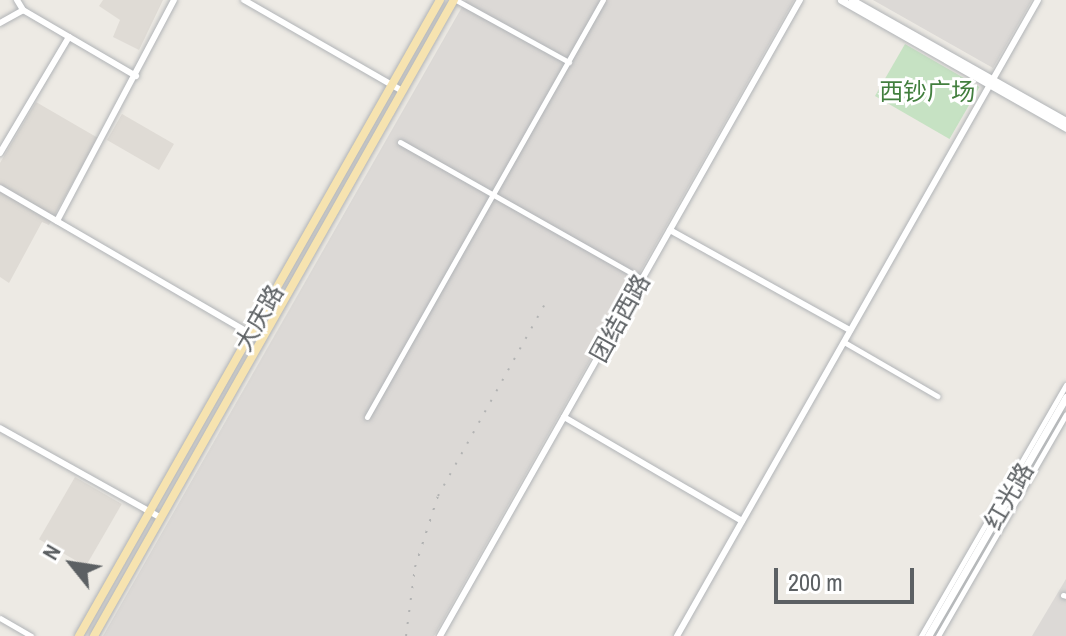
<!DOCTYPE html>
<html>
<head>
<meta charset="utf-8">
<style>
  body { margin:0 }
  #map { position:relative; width:1066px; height:636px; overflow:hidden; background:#edeae4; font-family:"Archivo Narrow","Noto Sans SC",sans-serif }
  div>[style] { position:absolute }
  .industrial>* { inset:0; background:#dcd9d6 }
  .education>* { inset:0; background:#dfdbd5; transform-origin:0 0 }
  .green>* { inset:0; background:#c6e2c3; transform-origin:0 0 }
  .roads { filter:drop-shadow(0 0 2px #b1b4b7) drop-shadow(0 0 2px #b1b4b7) }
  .minor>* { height:5px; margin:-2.5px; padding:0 2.5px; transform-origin:2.5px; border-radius:2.5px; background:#fff }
  .tertiary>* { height:6px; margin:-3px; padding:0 3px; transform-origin:3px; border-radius:3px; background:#fff }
  .secondary>* { height:7px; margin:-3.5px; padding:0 3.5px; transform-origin:3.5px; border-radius:3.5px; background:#fff }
  .primary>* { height:8px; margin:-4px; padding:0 4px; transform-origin:4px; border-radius:4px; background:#f6e3b0 }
  .rail>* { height:2px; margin-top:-1px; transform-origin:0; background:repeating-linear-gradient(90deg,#b2b3b3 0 2px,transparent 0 12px) }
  span { translate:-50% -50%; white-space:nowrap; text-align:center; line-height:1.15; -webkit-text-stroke:6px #fff; paint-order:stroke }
  .park-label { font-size:24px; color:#427f3e }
  .street-label { font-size:24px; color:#5c6063 }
  .north { position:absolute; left:32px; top:524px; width:80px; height:80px; -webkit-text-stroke:6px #fff; paint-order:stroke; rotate:300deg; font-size:22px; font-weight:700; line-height:32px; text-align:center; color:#5c6063 }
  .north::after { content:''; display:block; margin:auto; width:28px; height:36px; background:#5c6063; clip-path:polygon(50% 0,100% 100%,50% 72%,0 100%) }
  .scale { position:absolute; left:774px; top:568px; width:140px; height:36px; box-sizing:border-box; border:4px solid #5c6063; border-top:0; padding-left:10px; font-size:24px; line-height:28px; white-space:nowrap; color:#5c6063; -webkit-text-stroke:6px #fff; paint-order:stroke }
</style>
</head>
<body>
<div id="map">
  <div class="industrial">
    <div style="clip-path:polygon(466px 0,794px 0,434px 636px,103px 636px)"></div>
    <div style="clip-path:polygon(873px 0,1032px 0,993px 68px)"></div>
    <div style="clip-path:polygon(1066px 579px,1066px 636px,1032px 636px)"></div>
  </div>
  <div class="education">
    <div style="clip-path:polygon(103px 0,163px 0,139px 50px,113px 37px,120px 20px,99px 6px)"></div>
    <div style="clip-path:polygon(36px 102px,98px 138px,49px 225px,42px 222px,9px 283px,0 277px,0 163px)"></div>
    <div style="left:122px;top:114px;width:60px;height:30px;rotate:30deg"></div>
    <div style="left:75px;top:477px;width:54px;height:72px;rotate:30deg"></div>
  </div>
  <div class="green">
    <div style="left:905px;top:44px;width:86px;height:60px;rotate:30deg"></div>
  </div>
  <div class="roads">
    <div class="minor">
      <div style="left:456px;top:0;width:129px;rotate:28.8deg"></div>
      <div style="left:400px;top:142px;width:278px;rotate:29.5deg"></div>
      <div style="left:844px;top:342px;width:108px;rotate:30.1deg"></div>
      <div style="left:367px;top:417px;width:479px;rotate:-60.5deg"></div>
      <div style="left:1063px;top:595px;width:3px;rotate:18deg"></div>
      <div style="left:0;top:618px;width:36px;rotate:30deg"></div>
      <div style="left:921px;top:636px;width:290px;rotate:-60deg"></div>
      <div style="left:938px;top:636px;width:256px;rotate:-60deg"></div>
    </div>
    <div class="tertiary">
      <div style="left:17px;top:0;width:12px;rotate:59deg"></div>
      <div style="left:23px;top:10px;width:131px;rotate:30.3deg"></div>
      <div style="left:244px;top:0;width:182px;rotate:29.9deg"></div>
      <div style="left:0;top:23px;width:26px;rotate:-29deg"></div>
      <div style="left:0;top:153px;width:135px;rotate:-59.3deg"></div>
      <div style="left:0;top:188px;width:302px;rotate:30.2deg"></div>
      <div style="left:57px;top:221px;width:250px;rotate:-62.1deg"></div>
      <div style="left:670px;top:230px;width:206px;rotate:29.1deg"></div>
      <div style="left:564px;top:417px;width:206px;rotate:30.3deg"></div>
      <div style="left:0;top:428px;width:184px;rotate:29.2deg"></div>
      <div style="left:440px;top:636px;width:731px;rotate:-60.49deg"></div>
      <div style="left:677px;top:636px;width:731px;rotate:-60.42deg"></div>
    </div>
    <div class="secondary">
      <div style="left:841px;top:0;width:259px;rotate:29.6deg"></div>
      <div style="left:852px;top:0;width:246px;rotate:29.5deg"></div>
      <div style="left:928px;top:636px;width:276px;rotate:-60deg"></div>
    </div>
    <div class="primary">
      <div style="left:79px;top:636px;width:731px;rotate:-60.42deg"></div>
      <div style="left:94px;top:636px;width:731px;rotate:-60.49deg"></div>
    </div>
  </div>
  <div class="rail">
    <div style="left:406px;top:636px;width:70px;rotate:-82.6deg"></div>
    <div style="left:415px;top:567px;width:75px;rotate:-72.1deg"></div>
    <div style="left:438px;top:496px;width:227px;rotate:-60.9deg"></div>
  </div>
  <div class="park-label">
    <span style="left:927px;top:92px">西钞广场</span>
  </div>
  <div class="street-label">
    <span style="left:259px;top:318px;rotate:-60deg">大庆路</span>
    <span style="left:620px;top:318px;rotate:-61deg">团结西路</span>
    <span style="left:1009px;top:496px;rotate:-60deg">红光路</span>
  </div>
  <div class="north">N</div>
  <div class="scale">200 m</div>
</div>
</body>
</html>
